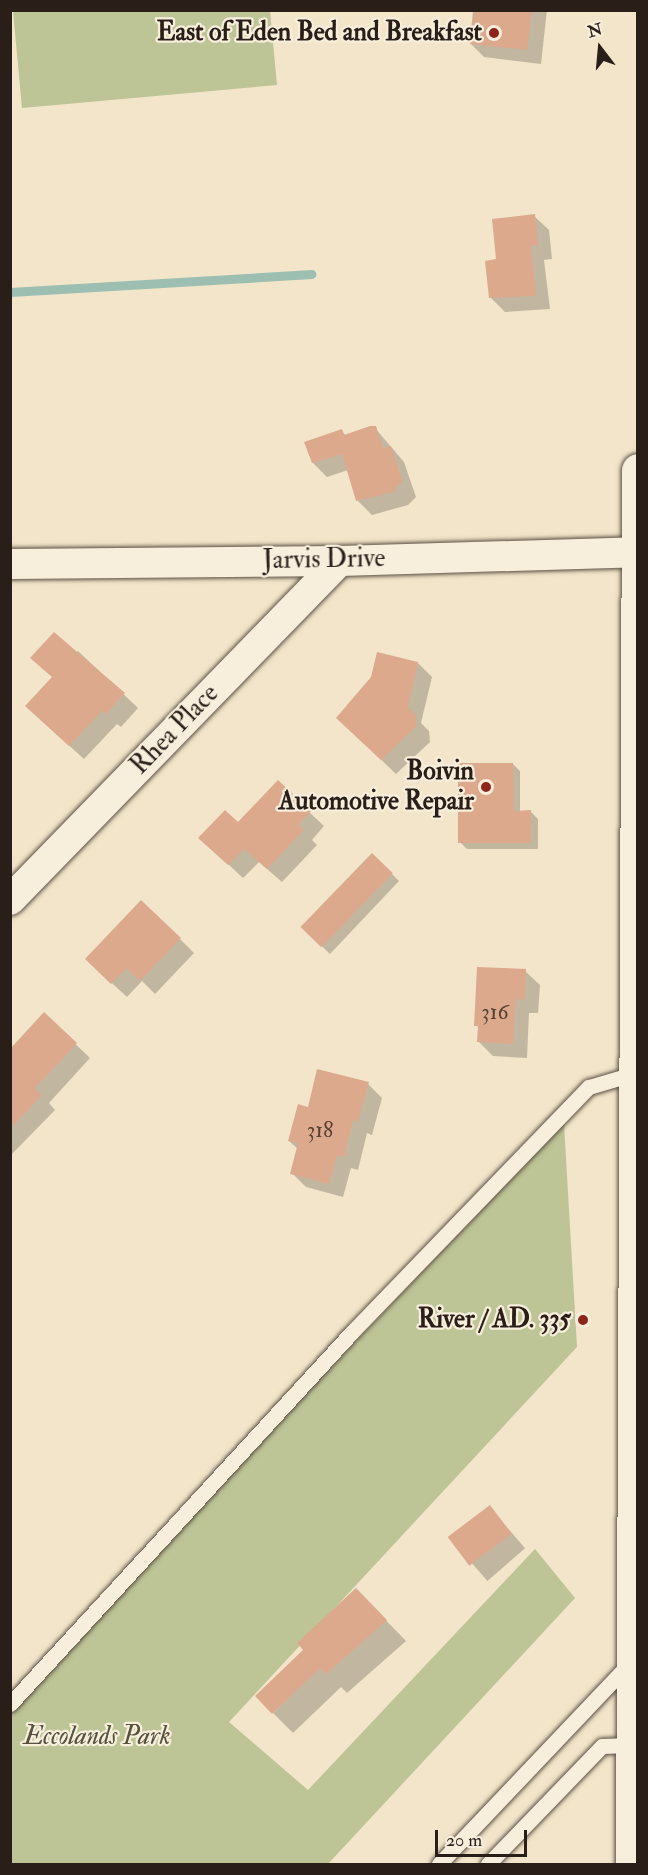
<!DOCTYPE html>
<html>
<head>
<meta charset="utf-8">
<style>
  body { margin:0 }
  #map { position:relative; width:648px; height:1875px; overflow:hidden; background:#f2e5c9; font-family:"IM FELL Double Pica",serif }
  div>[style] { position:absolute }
  .green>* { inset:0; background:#bdc495 }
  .shadow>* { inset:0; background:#0003; transform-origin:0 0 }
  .stream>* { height:9px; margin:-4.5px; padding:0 4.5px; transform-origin:4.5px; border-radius:4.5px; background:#9cbfb2 }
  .building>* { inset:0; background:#dca98d; transform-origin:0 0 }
  .roads { filter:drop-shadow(0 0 2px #5c5044) drop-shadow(0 0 2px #5c5044) }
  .service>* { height:15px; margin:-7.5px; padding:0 7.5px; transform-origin:7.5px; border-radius:7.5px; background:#f7eedc }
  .minor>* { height:30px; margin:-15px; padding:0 15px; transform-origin:15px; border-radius:15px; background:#f7eedc }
  .secondary>* { height:33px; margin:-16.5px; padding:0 16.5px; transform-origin:16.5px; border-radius:16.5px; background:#f7eedc }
  .dots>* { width:16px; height:16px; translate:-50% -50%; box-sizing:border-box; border:3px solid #f7eedc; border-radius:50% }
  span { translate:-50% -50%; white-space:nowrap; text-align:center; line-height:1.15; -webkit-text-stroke:4.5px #f7eedc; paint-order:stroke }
  .number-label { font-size:22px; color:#564135 }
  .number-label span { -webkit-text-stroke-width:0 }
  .poi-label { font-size:26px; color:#2a1e18; font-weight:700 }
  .right { translate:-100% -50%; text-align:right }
  .street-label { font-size:26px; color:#2a1e18 }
  .park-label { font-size:26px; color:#56503e; font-style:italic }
  .frame { position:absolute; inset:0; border:12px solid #2a1e18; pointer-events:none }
  .north { position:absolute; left:570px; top:18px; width:60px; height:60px; -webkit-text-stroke:4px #f7eedc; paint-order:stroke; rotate:344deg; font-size:16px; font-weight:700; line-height:24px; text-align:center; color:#2a1e18 }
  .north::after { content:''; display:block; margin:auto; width:21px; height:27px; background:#2a1e18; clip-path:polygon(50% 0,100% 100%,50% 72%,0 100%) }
  .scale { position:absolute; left:435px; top:1830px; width:92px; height:27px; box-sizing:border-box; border:3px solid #2a1e18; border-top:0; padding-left:8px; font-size:18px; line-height:21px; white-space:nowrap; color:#2a1e18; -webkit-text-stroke:4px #f7eedc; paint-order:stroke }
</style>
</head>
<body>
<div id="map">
  <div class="green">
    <div style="clip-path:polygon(13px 11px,270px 11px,277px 85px,22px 108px)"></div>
    <div style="clip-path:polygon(564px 1124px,577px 1347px,229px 1722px,308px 1790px,535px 1549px,575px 1598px,328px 1864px,11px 1864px,10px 1702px)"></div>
  </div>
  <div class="shadow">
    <div style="clip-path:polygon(473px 10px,547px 10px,541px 64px,484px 57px,470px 43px)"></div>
    <div style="clip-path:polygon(534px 216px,549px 230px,552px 259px,544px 260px,550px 309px,505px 312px,491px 298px,498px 260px)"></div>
    <div style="clip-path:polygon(375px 428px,404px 462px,416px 497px,408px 505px,372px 515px,358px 501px,348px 470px,327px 477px,313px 463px,342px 431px,346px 436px)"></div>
    <div style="clip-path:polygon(78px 651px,138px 708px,121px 727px,117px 724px,84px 759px,41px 720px,53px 678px)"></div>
    <div style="clip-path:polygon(418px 663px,432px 677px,421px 723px,429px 731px,430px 742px,396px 774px,352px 732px)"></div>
    <div style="clip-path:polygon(513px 764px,520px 771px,520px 812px,531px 812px,538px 819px,538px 849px,467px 849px,460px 842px)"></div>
    <div style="clip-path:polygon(278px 783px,324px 826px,312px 840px,317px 845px,282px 882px,259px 862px,243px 878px,215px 852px)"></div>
    <div style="clip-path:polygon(392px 874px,399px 881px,330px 954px,304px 929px)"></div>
    <div style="clip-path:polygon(180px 939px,194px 953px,155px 994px,142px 981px,127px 997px,101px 973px)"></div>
    <div style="clip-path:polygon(525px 971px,540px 985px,538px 1013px,529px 1013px,527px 1058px,493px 1056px,479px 1042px,480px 1029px,476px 1025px)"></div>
    <div style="clip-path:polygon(44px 1014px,90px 1058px,49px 1103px,55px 1110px,10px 1156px,10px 1051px)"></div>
    <div style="clip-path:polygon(368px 1084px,382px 1098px,372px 1135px,367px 1133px,358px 1170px,351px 1168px,343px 1197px,306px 1187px,292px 1173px,298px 1149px,289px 1141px,309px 1109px)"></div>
    <div style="left:491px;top:1509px;width:52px;height:50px;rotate:49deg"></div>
    <div style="clip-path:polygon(376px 1610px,406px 1641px,347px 1693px,341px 1687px,293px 1733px,273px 1713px)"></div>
  </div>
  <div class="stream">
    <div style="left:10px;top:292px;width:302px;rotate:-3.4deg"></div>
  </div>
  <div class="building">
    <div style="clip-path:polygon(474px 10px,532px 10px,527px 50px,470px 44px)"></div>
    <div style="clip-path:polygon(535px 214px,538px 245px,531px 246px,536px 296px,489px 298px,485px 261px,496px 259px,492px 219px)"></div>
    <div style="clip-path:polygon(370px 426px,376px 426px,383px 448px,391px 446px,403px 483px,397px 485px,394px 492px,356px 501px,342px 454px,312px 463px,304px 442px,342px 429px,344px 435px)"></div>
    <div style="clip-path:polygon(54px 632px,125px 693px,106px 714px,102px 711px,69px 746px,25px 706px,52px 677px,30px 658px)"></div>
    <div style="clip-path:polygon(377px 652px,418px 662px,408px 708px,416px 715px,416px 727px,381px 760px,336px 718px,371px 677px)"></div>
    <div style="clip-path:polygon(458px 763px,513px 763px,514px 811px,531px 810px,531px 843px,458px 843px)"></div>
    <div style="clip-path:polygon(278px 780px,311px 811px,298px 825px,304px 830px,267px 869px,244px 849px,228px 865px,198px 838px,225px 810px,238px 822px)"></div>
    <div style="left:372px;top:853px;width:29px;height:103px;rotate:44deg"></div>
    <div style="clip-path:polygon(141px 900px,181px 938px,140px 981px,127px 968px,111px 984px,85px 959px)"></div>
    <div style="clip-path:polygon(477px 967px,526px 969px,525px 1000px,516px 999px,513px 1044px,477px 1042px,478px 1026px,474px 1026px)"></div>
    <div style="clip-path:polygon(44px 1012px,77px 1043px,35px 1088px,42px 1095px,10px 1129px,10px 1049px)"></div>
    <div style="clip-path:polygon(317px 1069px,369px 1082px,358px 1122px,353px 1120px,344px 1157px,337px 1155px,329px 1184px,290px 1174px,298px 1143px,288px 1141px,298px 1104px,308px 1107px)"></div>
    <div style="left:490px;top:1505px;width:36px;height:53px;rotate:53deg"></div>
    <div style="clip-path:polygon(356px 1588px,387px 1620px,326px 1674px,320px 1668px,272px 1714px,255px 1696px,303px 1650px,297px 1643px)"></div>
  </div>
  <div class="roads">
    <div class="service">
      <div style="left:10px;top:1704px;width:505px;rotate:-47.41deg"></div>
      <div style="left:352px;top:1332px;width:341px;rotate:-46deg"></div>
      <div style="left:589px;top:1087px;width:49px;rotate:-16.6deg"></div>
      <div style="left:439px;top:1864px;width:279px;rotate:-46.5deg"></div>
      <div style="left:488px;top:1864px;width:164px;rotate:-46deg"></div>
      <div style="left:602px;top:1746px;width:29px;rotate:-2deg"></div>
    </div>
    <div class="minor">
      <div style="left:10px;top:564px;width:330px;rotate:-0.5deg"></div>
      <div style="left:340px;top:561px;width:297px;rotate:-1.7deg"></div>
      <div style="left:10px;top:900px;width:473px;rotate:-45.8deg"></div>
    </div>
    <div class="secondary">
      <div style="left:632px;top:1864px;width:1394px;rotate:-89.75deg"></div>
    </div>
  </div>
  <div class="dots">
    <div style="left:494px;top:33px;background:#8f2418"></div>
    <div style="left:486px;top:787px;background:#8f2418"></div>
    <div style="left:583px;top:1320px;background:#8f2418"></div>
  </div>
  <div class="number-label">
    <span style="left:495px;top:1013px">316</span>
    <span style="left:320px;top:1131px">318</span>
  </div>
  <div class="poi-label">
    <span class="right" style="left:482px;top:33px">East of Eden Bed and Breakfast</span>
    <span class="right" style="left:474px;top:787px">Boivin<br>Automotive Repair</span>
    <span class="right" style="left:571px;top:1320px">River / AD. 335</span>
  </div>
  <div class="street-label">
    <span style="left:324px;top:560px;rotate:-1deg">Jarvis Drive</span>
    <span style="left:175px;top:730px;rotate:-46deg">Rhea Place</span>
  </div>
  <div class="park-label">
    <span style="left:97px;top:1737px">Eccolands Park</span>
  </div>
  <div class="frame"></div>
  <div class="north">N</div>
  <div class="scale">20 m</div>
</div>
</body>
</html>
